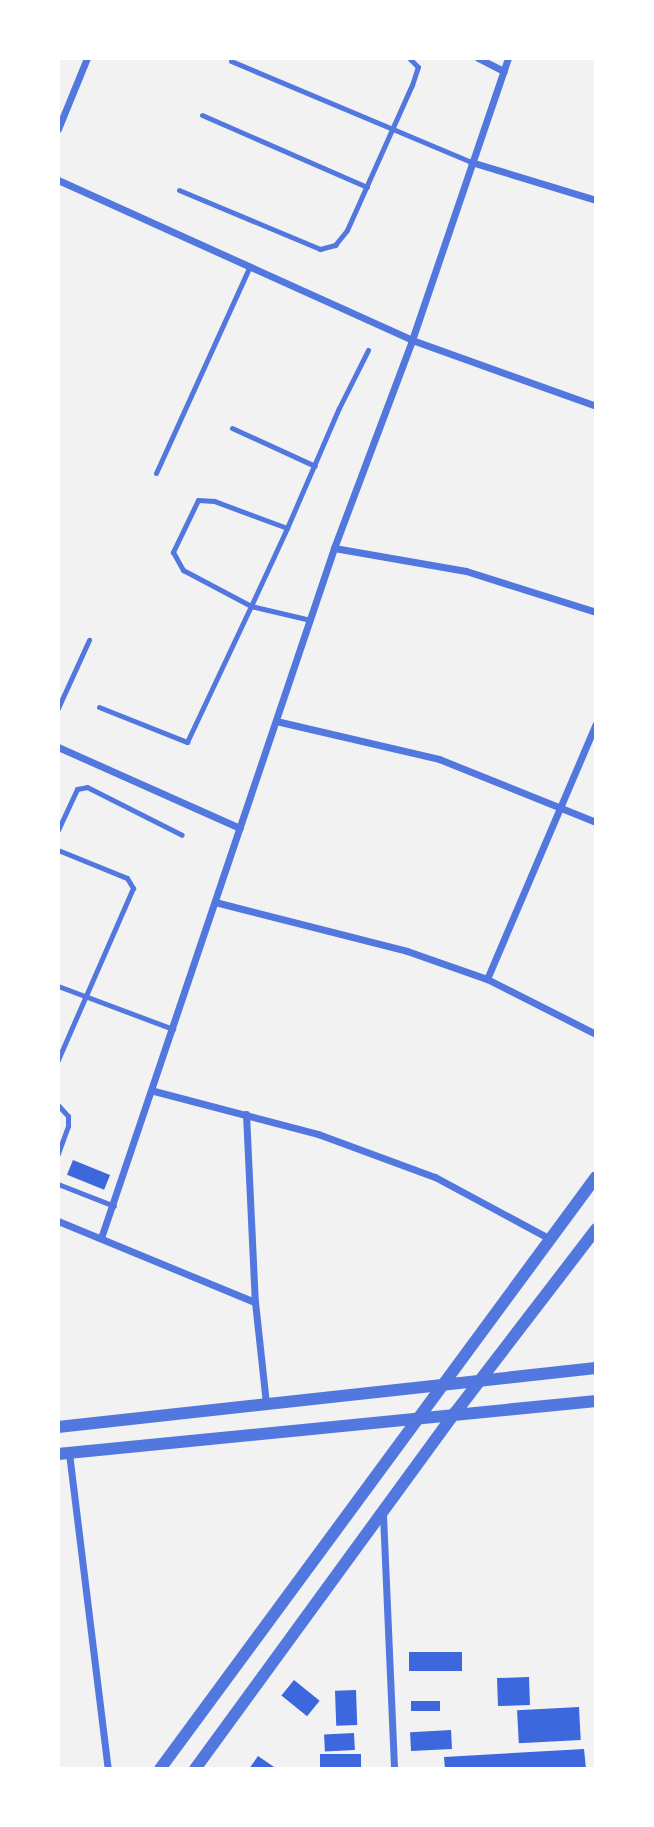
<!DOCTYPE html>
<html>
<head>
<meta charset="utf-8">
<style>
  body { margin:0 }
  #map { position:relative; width:654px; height:1827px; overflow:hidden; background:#f2f2f2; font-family:Signika,sans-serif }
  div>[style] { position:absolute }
  .building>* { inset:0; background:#3d67dc; transform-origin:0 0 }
  .service>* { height:5px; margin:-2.5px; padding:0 2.5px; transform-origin:2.5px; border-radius:2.5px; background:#5277de }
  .minor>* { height:7px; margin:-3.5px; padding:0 3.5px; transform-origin:3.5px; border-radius:3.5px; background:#5277de }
  .tertiary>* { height:12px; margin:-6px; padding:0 6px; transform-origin:6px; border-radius:6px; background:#5277de }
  span { translate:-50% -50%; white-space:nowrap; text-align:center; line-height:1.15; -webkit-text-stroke:5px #fff; paint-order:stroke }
  .frame { position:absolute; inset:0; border:60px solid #fff; pointer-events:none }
</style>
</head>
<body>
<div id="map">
  <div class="building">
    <div style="left:73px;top:1160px;width:40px;height:16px;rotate:22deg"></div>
    <div style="left:462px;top:1652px;width:19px;height:53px;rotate:90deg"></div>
    <div style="left:529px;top:1677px;width:28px;height:32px;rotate:88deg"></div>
    <div style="left:294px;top:1680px;width:33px;height:20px;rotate:39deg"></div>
    <div style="left:356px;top:1690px;width:35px;height:21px;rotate:88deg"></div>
    <div style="left:411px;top:1701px;width:29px;height:10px"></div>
    <div style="left:579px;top:1707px;width:33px;height:62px;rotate:87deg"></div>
    <div style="left:451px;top:1730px;width:19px;height:41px;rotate:87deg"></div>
    <div style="left:354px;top:1733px;width:17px;height:30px;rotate:87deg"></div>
    <div style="clip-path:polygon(584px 1749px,586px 1769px,445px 1769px,444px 1757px)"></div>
    <div style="left:361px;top:1754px;width:15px;height:41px;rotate:90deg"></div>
    <div style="clip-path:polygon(258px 1756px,277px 1769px,249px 1769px)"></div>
  </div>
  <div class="service">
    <div style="left:231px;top:61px;width:260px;rotate:22.8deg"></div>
    <div style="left:202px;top:115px;width:180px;rotate:23.6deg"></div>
    <div style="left:179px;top:190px;width:153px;rotate:22.7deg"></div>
    <div style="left:320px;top:249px;width:16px;rotate:-15deg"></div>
    <div style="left:335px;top:245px;width:19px;rotate:-51deg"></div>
    <div style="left:347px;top:230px;width:159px;rotate:-65.9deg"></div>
    <div style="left:412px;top:85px;width:19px;rotate:-72deg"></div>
    <div style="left:418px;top:67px;width:13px;rotate:-135deg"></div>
    <div style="left:232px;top:428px;width:91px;rotate:24.6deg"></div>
    <div style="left:156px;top:473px;width:225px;rotate:-65.6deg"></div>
    <div style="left:287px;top:528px;width:78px;rotate:-159.7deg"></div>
    <div style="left:214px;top:501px;width:16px;rotate:-176deg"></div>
    <div style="left:198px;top:500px;width:58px;rotate:115.7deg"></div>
    <div style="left:173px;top:552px;width:21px;rotate:61deg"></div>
    <div style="left:183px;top:570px;width:77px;rotate:27.9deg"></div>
    <div style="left:251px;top:606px;width:86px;rotate:-65.2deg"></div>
    <div style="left:287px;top:528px;width:131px;rotate:-66.6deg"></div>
    <div style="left:339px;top:408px;width:65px;rotate:-63.4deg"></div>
    <div style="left:99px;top:707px;width:95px;rotate:21.7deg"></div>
    <div style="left:187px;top:742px;width:150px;rotate:-64.8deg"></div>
    <div style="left:251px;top:606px;width:61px;rotate:13.3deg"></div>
    <div style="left:58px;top:708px;width:75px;rotate:-65.5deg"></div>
    <div style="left:58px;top:830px;width:45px;rotate:-65.1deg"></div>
    <div style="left:77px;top:789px;width:10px;rotate:-11deg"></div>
    <div style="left:87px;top:787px;width:106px;rotate:26.8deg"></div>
    <div style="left:58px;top:850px;width:74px;rotate:22.1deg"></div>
    <div style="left:127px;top:878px;width:12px;rotate:59deg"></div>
    <div style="left:133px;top:888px;width:188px;rotate:113.6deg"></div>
    <div style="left:58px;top:986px;width:123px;rotate:20.5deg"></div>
    <div style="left:58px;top:1105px;width:15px;rotate:48deg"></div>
    <div style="left:68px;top:1116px;width:10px;rotate:90deg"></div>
    <div style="left:68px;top:1126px;width:30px;rotate:110deg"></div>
    <div style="left:58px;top:1184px;width:60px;rotate:21.4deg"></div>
  </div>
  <div class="minor">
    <div style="left:478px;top:58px;width:29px;rotate:27deg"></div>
    <div style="left:58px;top:129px;width:77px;rotate:-67.8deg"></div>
    <div style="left:471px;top:162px;width:131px;rotate:16.9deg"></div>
    <div style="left:58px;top:180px;width:388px;rotate:24.3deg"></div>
    <div style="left:412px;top:340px;width:195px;rotate:19.7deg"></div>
    <div style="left:334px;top:548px;width:134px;rotate:9.9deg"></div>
    <div style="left:466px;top:571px;width:136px;rotate:17.5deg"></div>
    <div style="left:276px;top:721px;width:167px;rotate:13.1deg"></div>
    <div style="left:439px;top:759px;width:169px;rotate:21.9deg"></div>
    <div style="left:58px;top:747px;width:199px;rotate:24deg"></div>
    <div style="left:215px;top:902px;width:198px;rotate:14.3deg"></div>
    <div style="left:407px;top:951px;width:85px;rotate:19.3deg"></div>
    <div style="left:487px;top:979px;width:122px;rotate:26.8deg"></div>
    <div style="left:487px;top:979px;width:277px;rotate:-66.9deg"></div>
    <div style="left:154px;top:1091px;width:170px;rotate:14.7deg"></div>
    <div style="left:318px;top:1134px;width:125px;rotate:20.2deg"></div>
    <div style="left:435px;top:1177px;width:131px;rotate:28.3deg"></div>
    <div style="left:246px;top:1114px;width:188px;rotate:87.3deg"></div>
    <div style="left:255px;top:1302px;width:103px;rotate:83.8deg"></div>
    <div style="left:58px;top:1221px;width:213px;rotate:22.4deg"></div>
    <div style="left:101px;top:1238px;width:728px;rotate:-71.34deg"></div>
    <div style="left:334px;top:548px;width:222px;rotate:-69.4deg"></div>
    <div style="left:412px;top:340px;width:298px;rotate:-71.2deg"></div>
    <div style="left:69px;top:1453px;width:318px;rotate:83deg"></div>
    <div style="left:383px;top:1515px;width:254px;rotate:87.5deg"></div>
  </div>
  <div class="tertiary">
    <div style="left:58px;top:1427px;width:541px;rotate:-6.26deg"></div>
    <div style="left:58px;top:1454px;width:541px;rotate:-5.63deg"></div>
    <div style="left:160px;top:1769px;width:735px;rotate:-53.63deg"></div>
    <div style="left:195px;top:1769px;width:441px;rotate:-53.9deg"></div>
    <div style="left:455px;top:1413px;width:232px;rotate:-52.5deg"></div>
  </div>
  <div class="frame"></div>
</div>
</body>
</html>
